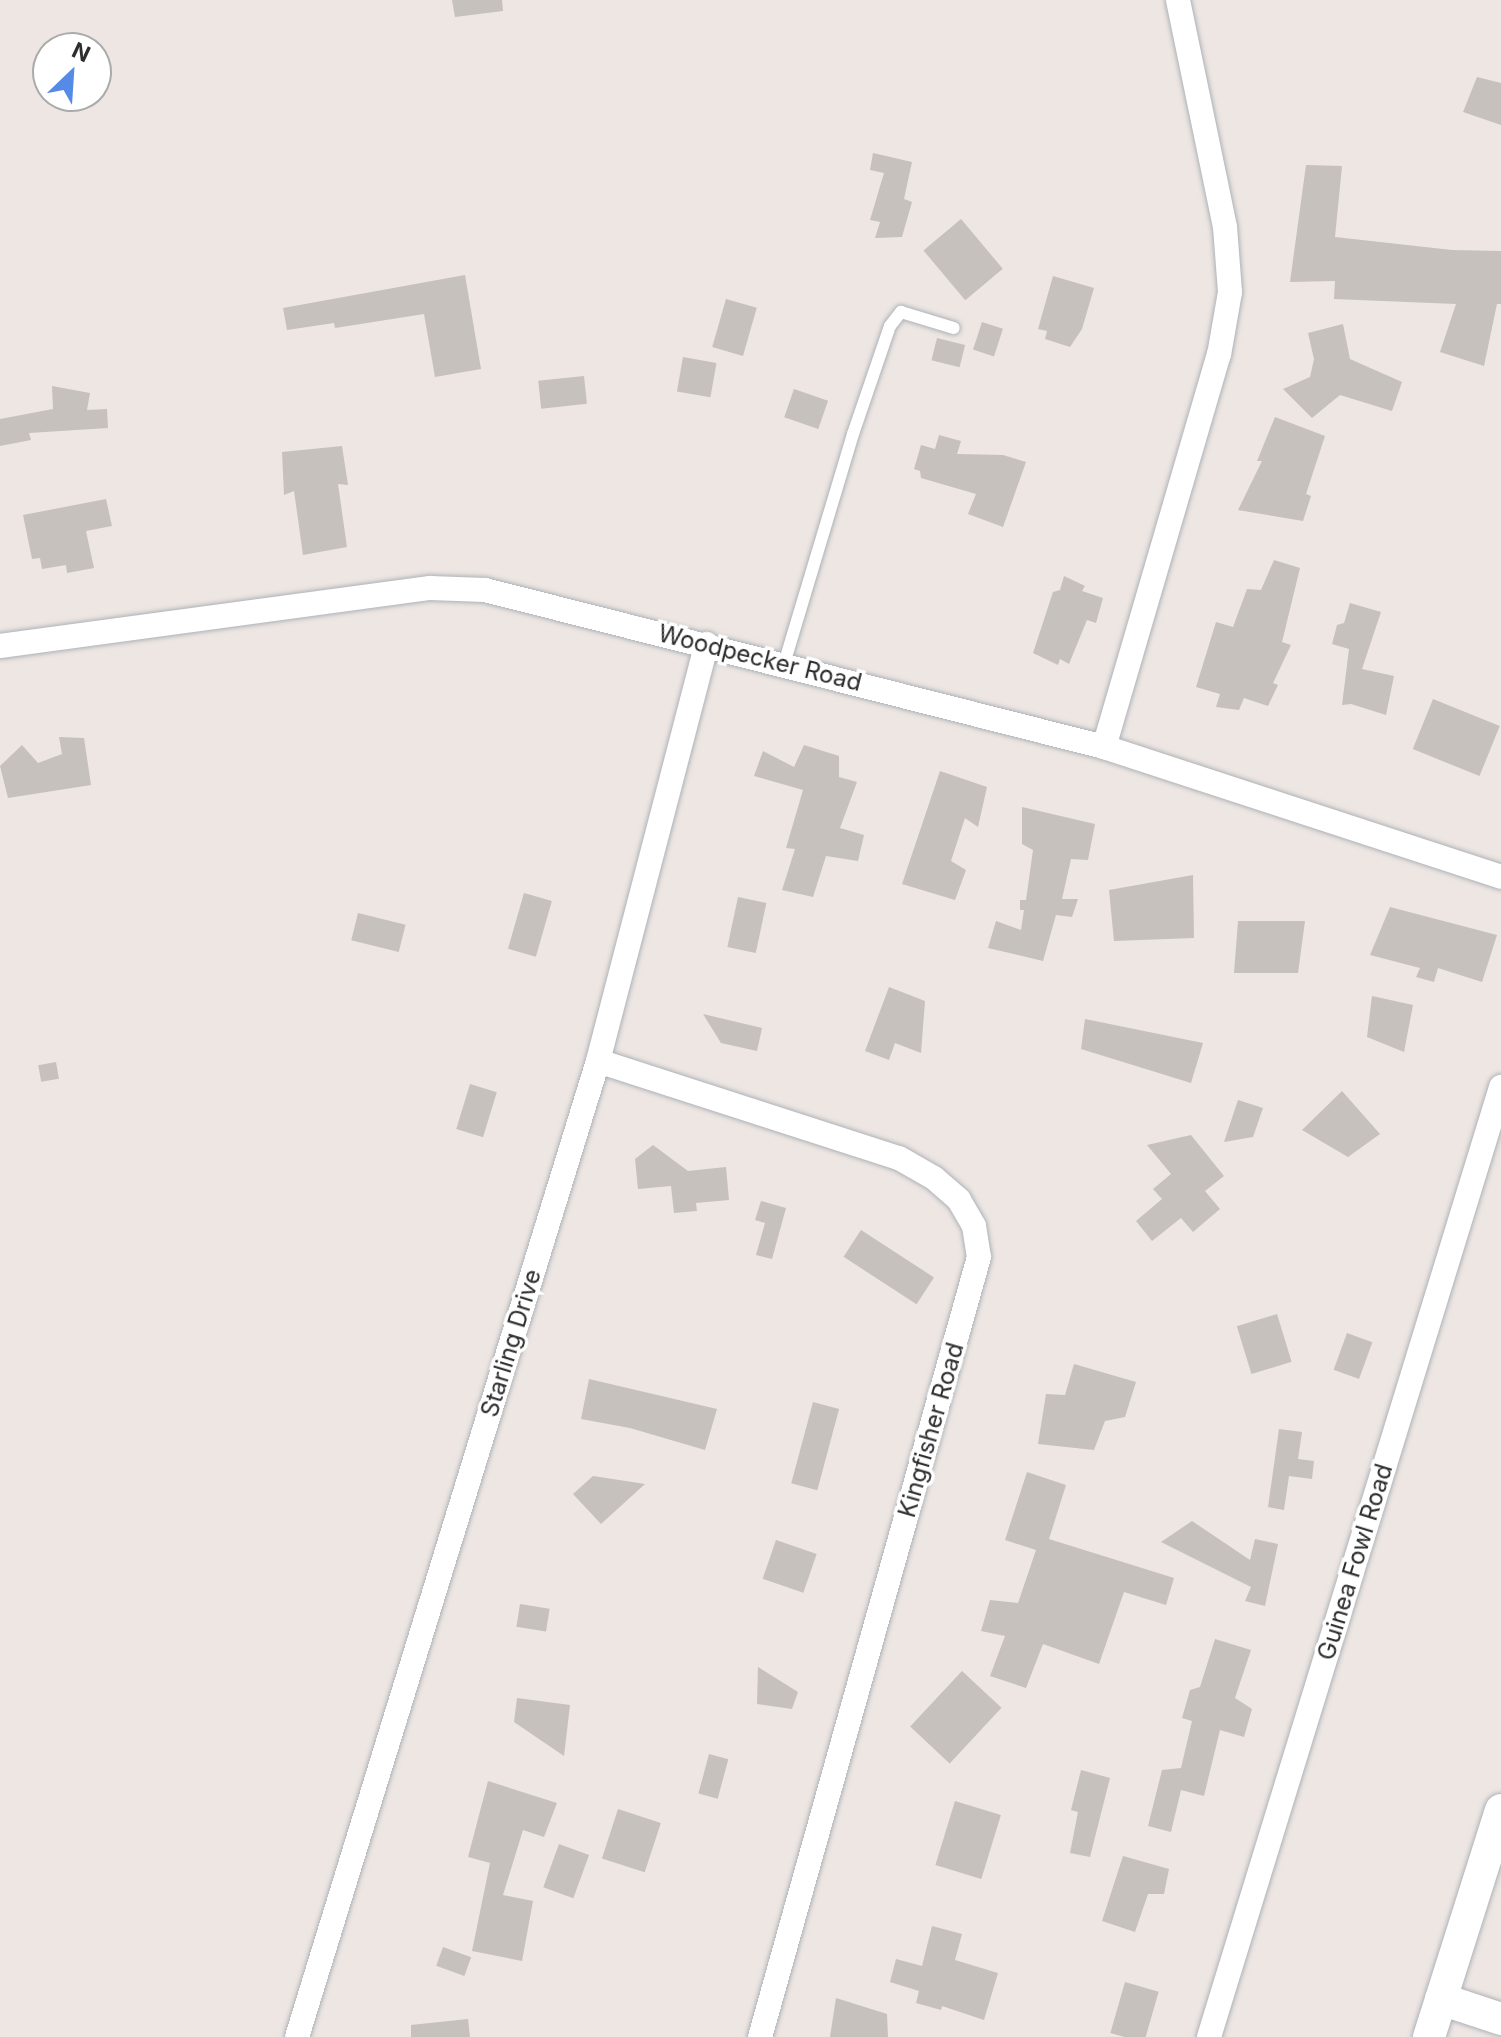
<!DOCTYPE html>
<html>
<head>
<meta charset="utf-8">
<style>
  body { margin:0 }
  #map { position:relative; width:1501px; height:2037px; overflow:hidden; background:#ede6e2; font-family:Inter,sans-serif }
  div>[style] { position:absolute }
  .building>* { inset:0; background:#c6c1bd; transform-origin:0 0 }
  .roads { filter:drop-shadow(0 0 2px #aeb2b8) drop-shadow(0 0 2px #aeb2b8) }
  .lane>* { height:12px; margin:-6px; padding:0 6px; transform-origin:6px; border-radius:6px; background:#fff }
  .street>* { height:24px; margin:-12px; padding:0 12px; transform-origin:12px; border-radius:12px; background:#fff }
  .secondary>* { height:32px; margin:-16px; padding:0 16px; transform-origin:16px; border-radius:16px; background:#fff }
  span { translate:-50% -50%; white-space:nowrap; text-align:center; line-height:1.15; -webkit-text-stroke:7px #fff; paint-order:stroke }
  .street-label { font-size:24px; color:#2d2d2d }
  .north { position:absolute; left:32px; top:32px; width:80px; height:80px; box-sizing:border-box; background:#fff; border:2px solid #ababab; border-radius:50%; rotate:25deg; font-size:22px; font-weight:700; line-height:32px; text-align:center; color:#2d2d2d }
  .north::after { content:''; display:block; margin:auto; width:28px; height:36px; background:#558ae7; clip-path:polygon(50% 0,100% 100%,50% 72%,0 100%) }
</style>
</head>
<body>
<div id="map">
  <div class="building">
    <div style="clip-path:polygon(452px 0,502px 0,503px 11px,455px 17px)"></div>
    <div style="clip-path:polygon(1477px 77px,1501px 83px,1501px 125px,1463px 112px)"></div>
    <div style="clip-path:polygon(873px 153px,912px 162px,904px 199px,912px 202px,902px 237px,875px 238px,880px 222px,870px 220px,884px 173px,870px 170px)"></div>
    <div style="clip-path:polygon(1306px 165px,1342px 166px,1335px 237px,1452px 250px,1501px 251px,1501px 304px,1497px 304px,1484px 366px,1440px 352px,1456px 304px,1334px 299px,1335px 281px,1290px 282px)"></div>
    <div style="left:961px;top:219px;width:65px;height:49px;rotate:50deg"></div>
    <div style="clip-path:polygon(465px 275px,481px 369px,435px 377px,424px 314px,335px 328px,334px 323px,287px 330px,283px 308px)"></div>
    <div style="clip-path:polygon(1053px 276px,1094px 288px,1082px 329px,1070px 347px,1045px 339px,1047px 331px,1038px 329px)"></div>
    <div style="left:726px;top:299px;width:32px;height:50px;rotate:16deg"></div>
    <div style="left:982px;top:322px;width:22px;height:29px;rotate:18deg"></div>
    <div style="clip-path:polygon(1343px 324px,1350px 359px,1402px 382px,1392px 411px,1340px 395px,1312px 418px,1283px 389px,1310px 377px,1314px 359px,1308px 333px)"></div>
    <div style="left:937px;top:338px;width:29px;height:23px;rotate:14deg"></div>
    <div style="left:683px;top:357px;width:34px;height:35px;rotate:10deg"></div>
    <div style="left:584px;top:376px;width:28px;height:46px;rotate:84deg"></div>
    <div style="clip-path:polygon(52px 386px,90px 393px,87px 410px,107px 409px,108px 428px,29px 433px,31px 440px,0 446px,0 419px,53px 409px)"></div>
    <div style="left:794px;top:389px;width:36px;height:30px;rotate:19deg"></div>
    <div style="clip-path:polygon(1275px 417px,1325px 436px,1306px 494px,1311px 496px,1303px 521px,1238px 510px,1262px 461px,1257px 461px)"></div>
    <div style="clip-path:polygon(939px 435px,961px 441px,957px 454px,1003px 455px,1026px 462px,1003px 527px,968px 514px,976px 494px,921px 478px,920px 471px,914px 469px,921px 445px,935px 449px)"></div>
    <div style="clip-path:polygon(342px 446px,348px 485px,338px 484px,347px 547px,303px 555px,294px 491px,284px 495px,282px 452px)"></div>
    <div style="clip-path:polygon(106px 499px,112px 526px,86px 531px,94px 568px,67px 573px,66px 565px,42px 569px,40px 558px,32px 559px,23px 515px)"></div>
    <div style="clip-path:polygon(1274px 560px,1300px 568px,1282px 642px,1291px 645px,1273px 683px,1278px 685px,1268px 706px,1244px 698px,1239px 710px,1216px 707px,1220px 694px,1196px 687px,1216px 622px,1233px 627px,1247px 589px,1261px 590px)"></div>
    <div style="clip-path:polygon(1064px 576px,1085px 586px,1082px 591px,1103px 598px,1096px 623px,1087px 620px,1069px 664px,1060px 659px,1058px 665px,1033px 653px,1053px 592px,1060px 590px)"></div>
    <div style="clip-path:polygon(1350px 603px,1381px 612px,1362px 669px,1394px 676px,1386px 715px,1351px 704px,1342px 705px,1349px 649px,1332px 644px,1337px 625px,1344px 623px)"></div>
    <div style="left:1433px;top:699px;width:72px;height:54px;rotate:22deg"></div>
    <div style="clip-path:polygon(59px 737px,84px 738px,91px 785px,8px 798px,0 766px,22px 745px,38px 763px,62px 754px)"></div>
    <div style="clip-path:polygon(804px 745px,839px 756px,839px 777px,857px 782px,840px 828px,864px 835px,858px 861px,826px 856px,813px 897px,782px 890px,795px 849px,786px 848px,803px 790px,754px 776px,763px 751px,794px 767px)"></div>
    <div style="clip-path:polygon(940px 771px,987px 787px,978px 827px,965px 818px,951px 861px,966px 870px,955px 900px,902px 884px)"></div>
    <div style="clip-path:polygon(1022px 807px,1095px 824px,1088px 860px,1071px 859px,1062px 899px,1078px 899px,1072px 917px,1056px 915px,1043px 961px,988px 948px,996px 921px,1021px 930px,1024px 910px,1020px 910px,1020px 900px,1026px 900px,1033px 850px,1022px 844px)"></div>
    <div style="clip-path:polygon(1193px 875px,1194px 938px,1114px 941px,1109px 890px)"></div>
    <div style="left:524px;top:893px;width:29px;height:58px;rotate:16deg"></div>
    <div style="left:738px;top:897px;width:29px;height:51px;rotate:12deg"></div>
    <div style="clip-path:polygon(1390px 907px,1497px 935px,1482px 982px,1438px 968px,1434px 982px,1416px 977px,1420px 968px,1370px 955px)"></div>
    <div style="left:358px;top:913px;width:49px;height:28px;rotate:14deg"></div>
    <div style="clip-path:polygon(1238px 921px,1305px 921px,1298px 973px,1234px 973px)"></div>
    <div style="clip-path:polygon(889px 987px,925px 1001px,921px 1053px,895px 1043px,889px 1060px,865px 1051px)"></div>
    <div style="clip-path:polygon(1372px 996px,1413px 1005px,1404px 1052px,1367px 1037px)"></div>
    <div style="clip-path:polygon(703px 1014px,762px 1028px,757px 1051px,721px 1043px)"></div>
    <div style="clip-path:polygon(1085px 1019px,1203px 1043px,1191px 1083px,1081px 1049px)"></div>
    <div style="left:56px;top:1062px;width:17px;height:18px;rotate:80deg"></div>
    <div style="left:470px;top:1084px;width:28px;height:47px;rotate:17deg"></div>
    <div style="clip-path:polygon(1342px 1091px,1380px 1134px,1348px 1157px,1302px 1130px)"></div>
    <div style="clip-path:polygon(1238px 1100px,1263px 1108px,1253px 1137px,1224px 1142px)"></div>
    <div style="clip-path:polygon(1191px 1135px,1224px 1176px,1205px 1191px,1220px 1209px,1193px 1232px,1181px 1218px,1152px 1241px,1136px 1221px,1162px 1199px,1153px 1189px,1171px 1174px,1147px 1145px)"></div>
    <div style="clip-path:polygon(653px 1145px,688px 1171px,726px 1167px,729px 1200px,696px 1203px,697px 1211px,674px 1213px,671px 1186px,638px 1189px,635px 1159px)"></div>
    <div style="clip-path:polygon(761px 1201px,786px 1208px,772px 1259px,756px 1255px,765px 1223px,755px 1220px)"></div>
    <div style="left:861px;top:1230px;width:87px;height:32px;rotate:33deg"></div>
    <div style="left:1277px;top:1314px;width:50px;height:42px;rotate:73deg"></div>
    <div style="left:1347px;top:1333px;width:27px;height:39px;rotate:20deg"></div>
    <div style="clip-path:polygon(1074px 1364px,1136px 1382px,1125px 1417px,1105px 1421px,1094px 1450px,1038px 1444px,1046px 1394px,1065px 1395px)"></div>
    <div style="clip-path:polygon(589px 1379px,717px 1409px,705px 1450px,630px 1428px,581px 1419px)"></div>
    <div style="left:813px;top:1402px;width:27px;height:84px;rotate:15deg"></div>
    <div style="clip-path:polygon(1279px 1429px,1302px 1432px,1298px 1459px,1314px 1461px,1312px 1479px,1289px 1476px,1284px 1510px,1268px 1507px)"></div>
    <div style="clip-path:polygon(1027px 1472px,1066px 1485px,1049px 1539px,1174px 1578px,1166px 1605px,1124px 1592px,1099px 1664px,1043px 1644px,1026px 1688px,990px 1676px,1005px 1636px,981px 1631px,990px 1600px,1018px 1603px,1036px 1550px,1005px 1540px)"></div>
    <div style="clip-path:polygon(593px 1476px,645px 1484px,601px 1524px,573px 1494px)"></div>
    <div style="clip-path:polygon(1192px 1521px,1250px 1560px,1255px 1539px,1278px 1544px,1265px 1606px,1245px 1601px,1251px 1587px,1161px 1542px)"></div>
    <div style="left:776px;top:1540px;width:43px;height:41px;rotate:19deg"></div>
    <div style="left:520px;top:1604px;width:30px;height:23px;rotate:9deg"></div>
    <div style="clip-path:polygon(1215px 1639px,1251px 1650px,1235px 1698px,1252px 1709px,1244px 1737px,1220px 1730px,1204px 1796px,1181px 1790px,1171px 1832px,1148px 1826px,1162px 1770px,1181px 1768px,1192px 1721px,1182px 1718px,1190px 1690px,1200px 1687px)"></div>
    <div style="clip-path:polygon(758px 1667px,798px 1692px,792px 1709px,757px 1704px)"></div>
    <div style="left:962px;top:1671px;width:54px;height:76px;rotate:43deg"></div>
    <div style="clip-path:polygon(517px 1698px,570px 1705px,564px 1756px,514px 1722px)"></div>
    <div style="left:709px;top:1754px;width:20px;height:41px;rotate:15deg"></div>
    <div style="clip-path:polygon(1081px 1770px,1110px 1778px,1090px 1857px,1070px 1853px,1078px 1812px,1071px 1810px)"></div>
    <div style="clip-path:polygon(488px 1781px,557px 1803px,544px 1837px,523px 1830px,503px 1895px,533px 1901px,522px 1961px,472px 1951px,490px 1863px,468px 1857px)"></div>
    <div style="left:955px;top:1801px;width:48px;height:67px;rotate:17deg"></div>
    <div style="left:618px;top:1809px;width:45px;height:52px;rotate:18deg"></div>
    <div style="left:559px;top:1844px;width:32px;height:46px;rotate:20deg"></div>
    <div style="clip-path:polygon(1123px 1856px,1169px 1869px,1164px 1894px,1148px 1894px,1135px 1932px,1102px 1921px)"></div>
    <div style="clip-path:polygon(932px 1926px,962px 1934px,955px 1960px,998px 1973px,984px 2020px,942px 2006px,941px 2010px,916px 2003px,919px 1991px,890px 1982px,896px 1959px,922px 1966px)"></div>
    <div style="left:443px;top:1947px;width:30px;height:20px;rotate:20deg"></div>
    <div style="left:1125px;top:1982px;width:35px;height:53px;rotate:16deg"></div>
    <div style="clip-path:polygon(836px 1998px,887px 2014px,888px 2037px,830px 2037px)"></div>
    <div style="clip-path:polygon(468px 2019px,470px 2037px,411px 2037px,411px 2025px)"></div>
  </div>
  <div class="roads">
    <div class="lane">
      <div style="left:784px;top:664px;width:240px;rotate:-73.3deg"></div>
      <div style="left:853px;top:434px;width:114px;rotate:-71.1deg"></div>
      <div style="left:890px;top:326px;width:18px;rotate:-52deg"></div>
      <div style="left:901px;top:312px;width:55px;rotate:16.8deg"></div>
    </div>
    <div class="street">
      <div style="left:0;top:646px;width:434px;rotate:-7.7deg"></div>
      <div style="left:430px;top:588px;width:55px;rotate:2.1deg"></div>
      <div style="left:485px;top:590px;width:639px;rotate:14.23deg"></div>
      <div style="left:1104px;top:747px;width:418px;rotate:18.1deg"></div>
      <div style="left:1104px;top:747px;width:409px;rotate:-73.7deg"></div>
      <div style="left:1219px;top:355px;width:64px;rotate:-80.1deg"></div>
      <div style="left:1230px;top:292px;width:65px;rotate:-94.4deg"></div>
      <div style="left:1225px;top:227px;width:232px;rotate:-101.7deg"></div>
      <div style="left:598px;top:1061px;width:316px;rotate:17.9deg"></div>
      <div style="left:899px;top:1158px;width:40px;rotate:29.7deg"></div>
      <div style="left:934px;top:1178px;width:33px;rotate:41deg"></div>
      <div style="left:959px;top:1200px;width:30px;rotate:60deg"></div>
      <div style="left:974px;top:1226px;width:31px;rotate:81deg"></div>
      <div style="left:979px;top:1257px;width:810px;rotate:105.68deg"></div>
      <div style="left:297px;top:2037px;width:1021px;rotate:-72.86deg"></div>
      <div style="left:598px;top:1061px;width:431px;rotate:-75.4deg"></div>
      <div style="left:1209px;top:2037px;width:994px;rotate:-72.91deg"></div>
    </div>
    <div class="secondary">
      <div style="left:1441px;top:1999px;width:63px;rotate:18.4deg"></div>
      <div style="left:1429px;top:2037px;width:238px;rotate:-72.4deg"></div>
    </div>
  </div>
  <div class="street-label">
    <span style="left:760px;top:658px;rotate:14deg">Woodpecker Road</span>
    <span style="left:511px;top:1343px;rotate:-73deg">Starling Drive</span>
    <span style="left:931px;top:1430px;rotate:-74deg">Kingfisher Road</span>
    <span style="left:1355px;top:1562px;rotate:-73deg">Guinea Fowl Road</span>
  </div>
  <div class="north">N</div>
</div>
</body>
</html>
